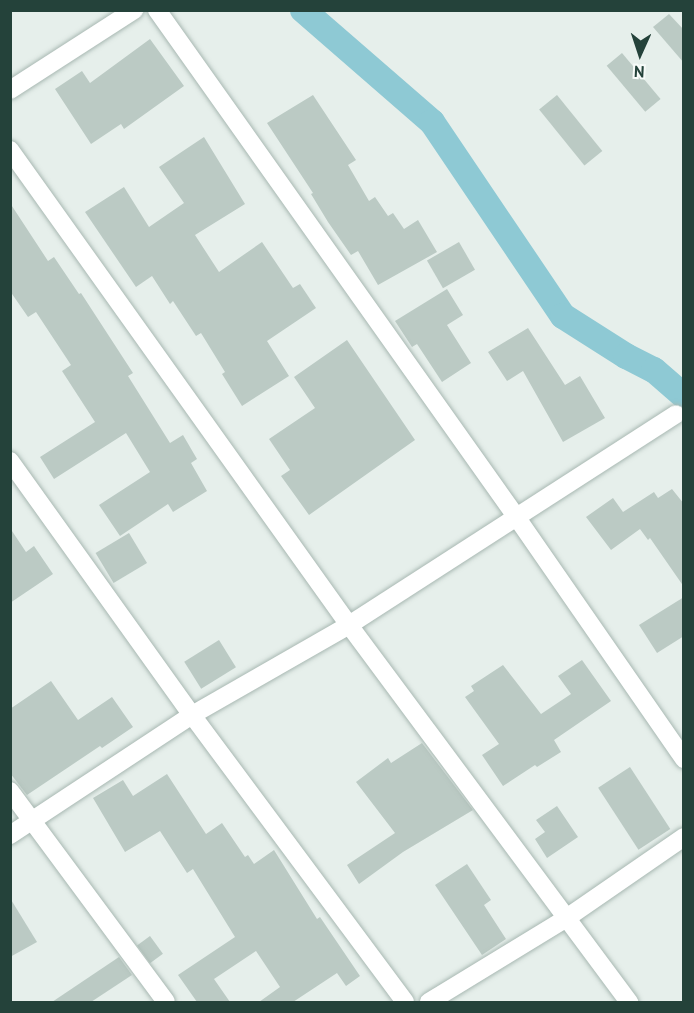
<!DOCTYPE html>
<html>
<head>
<meta charset="utf-8">
<style>
  body { margin:0 }
  #map { position:relative; width:694px; height:1013px; overflow:hidden; background:#e6efeb; font-family:"PT Sans",sans-serif }
  div>[style] { position:absolute }
  .canal>* { height:26px; margin:-13px; padding:0 13px; transform-origin:13px; border-radius:13px; background:#8ec9d4 }
  .building>* { inset:0; background:#bbcac4; transform-origin:0 0 }
  .roads { filter:drop-shadow(0 0 2px #a8b8b2) drop-shadow(0 0 2px #a8b8b2) }
  .minor>* { height:18px; margin:-9px; padding:0 9px; transform-origin:9px; border-radius:9px; background:#fff }
  span { translate:-50% -50%; white-space:nowrap; text-align:center; line-height:1.15; -webkit-text-stroke:4.5px #f7fbf9; paint-order:stroke }
  .frame { position:absolute; inset:0; border:12px solid #24423a; pointer-events:none }
  .north { position:absolute; left:610px; top:24px; width:60px; height:60px; -webkit-text-stroke:4px #f7fbf9; paint-order:stroke; rotate:183deg; font-size:16px; font-weight:700; line-height:24px; text-align:center; color:#24423a }
  .north::after { content:''; display:block; margin:auto; width:21px; height:27px; background:#24423a; clip-path:polygon(50% 0,100% 100%,50% 72%,0 100%) }
</style>
</head>
<body>
<div id="map">
  <div class="canal">
    <div style="left:303px;top:10px;width:171px;rotate:41deg"></div>
    <div style="left:432px;top:122px;width:234px;rotate:56deg"></div>
    <div style="left:563px;top:316px;width:75px;rotate:32.4deg"></div>
    <div style="left:626px;top:356px;width:31px;rotate:27deg"></div>
    <div style="left:654px;top:370px;width:40px;rotate:41deg"></div>
  </div>
  <div class="building">
    <div style="clip-path:polygon(669px 14px,684px 30px,684px 63px,653px 27px)"></div>
    <div style="clip-path:polygon(150px 39px,184px 86px,124px 129px,121px 124px,91px 144px,55px 89px,82px 71px,90px 83px)"></div>
    <div style="left:622px;top:53px;width:60px;height:20px;rotate:50deg"></div>
    <div style="clip-path:polygon(313px 95px,356px 160px,348px 165px,369px 201px,375px 197px,388px 216px,393px 213px,404px 229px,418px 220px,437px 252px,378px 285px,358px 251px,351px 255px,328px 222px,311px 194px,313px 193px,267px 123px)"></div>
    <div style="left:557px;top:95px;width:72px;height:23px;rotate:51deg"></div>
    <div style="clip-path:polygon(204px 137px,245px 204px,195px 235px,219px 272px,262px 242px,293px 288px,300px 284px,316px 308px,267px 341px,289px 376px,242px 406px,222px 374px,225px 372px,201px 333px,196px 336px,173px 301px,170px 304px,152px 276px,136px 287px,85px 212px,124px 187px,149px 227px,184px 203px,159px 167px)"></div>
    <div style="clip-path:polygon(10px 203px,48px 261px,54px 257px,79px 294px,81px 293px,133px 373px,128px 376px,170px 443px,183px 435px,197px 459px,191px 463px,207px 491px,173px 512px,168px 504px,120px 536px,99px 505px,150px 472px,126px 433px,54px 479px,40px 457px,95px 422px,62px 371px,71px 365px,36px 312px,28px 317px,10px 291px)"></div>
    <div style="left:459px;top:242px;width:32px;height:37px;rotate:60deg"></div>
    <div style="clip-path:polygon(447px 289px,463px 315px,447px 325px,471px 363px,442px 382px,417px 344px,412px 347px,395px 321px)"></div>
    <div style="clip-path:polygon(528px 328px,565px 385px,580px 376px,605px 418px,563px 442px,523px 371px,507px 381px,488px 352px)"></div>
    <div style="clip-path:polygon(347px 340px,415px 440px,309px 515px,281px 476px,290px 470px,269px 439px,315px 408px,294px 377px)"></div>
    <div style="clip-path:polygon(672px 489px,684px 504px,684px 587px,650px 538px,648px 540px,640px 529px,611px 550px,586px 517px,613px 498px,623px 512px,654px 492px,658px 498px)"></div>
    <div style="clip-path:polygon(10px 528px,26px 552px,34px 546px,53px 574px,10px 603px)"></div>
    <div style="left:129px;top:533px;width:35px;height:39px;rotate:59deg"></div>
    <div style="clip-path:polygon(684px 597px,684px 636px,657px 653px,639px 625px)"></div>
    <div style="left:219px;top:640px;width:32px;height:41px;rotate:58deg"></div>
    <div style="clip-path:polygon(582px 660px,611px 701px,554px 740px,561px 752px,537px 767px,535px 765px,503px 786px,482px 755px,499px 744px,465px 697px,474px 691px,471px 686px,503px 665px,541px 714px,571px 694px,558px 676px)"></div>
    <div style="clip-path:polygon(51px 681px,78px 720px,112px 697px,133px 727px,102px 748px,100px 746px,27px 795px,10px 773px,10px 709px)"></div>
    <div style="clip-path:polygon(422px 743px,473px 810px,403px 852px,359px 884px,347px 865px,395px 833px,356px 782px,388px 758px,391px 763px)"></div>
    <div style="left:630px;top:767px;width:74px;height:38px;rotate:57deg"></div>
    <div style="clip-path:polygon(167px 774px,206px 834px,222px 823px,245px 857px,248px 855px,254px 864px,274px 850px,317px 919px,320px 917px,360px 976px,346px 986px,337px 973px,293px 1002px,259px 1002px,280px 987px,256px 951px,214px 979px,230px 1002px,197px 1002px,178px 975px,235px 937px,193px 869px,187px 873px,160px 831px,125px 852px,93px 798px,123px 780px,133px 796px)"></div>
    <div style="clip-path:polygon(557px 806px,578px 837px,547px 858px,535px 839px,545px 832px,536px 820px)"></div>
    <div style="clip-path:polygon(467px 864px,491px 900px,484px 905px,506px 939px,482px 955px,435px 885px)"></div>
    <div style="clip-path:polygon(10px 898px,37px 942px,10px 957px)"></div>
    <div style="left:150px;top:936px;width:22px;height:16px;rotate:54deg"></div>
    <div style="clip-path:polygon(119px 957px,132px 975px,91px 1002px,52px 1002px)"></div>
  </div>
  <div class="roads">
    <div class="minor">
      <div style="left:157px;top:10px;width:619px;rotate:54.67deg"></div>
      <div style="left:515px;top:515px;width:297px;rotate:55.3deg"></div>
      <div style="left:10px;top:90px;width:148px;rotate:-32.8deg"></div>
      <div style="left:10px;top:150px;width:584px;rotate:54.49deg"></div>
      <div style="left:349px;top:625px;width:470px;rotate:53.4deg"></div>
      <div style="left:10px;top:461px;width:312px;rotate:54.4deg"></div>
      <div style="left:192px;top:715px;width:357px;rotate:53.4deg"></div>
      <div style="left:10px;top:791px;width:262px;rotate:53.5deg"></div>
      <div style="left:10px;top:835px;width:218px;rotate:-33.4deg"></div>
      <div style="left:192px;top:715px;width:181px;rotate:-29.8deg"></div>
      <div style="left:349px;top:625px;width:389px;rotate:-32.8deg"></div>
      <div style="left:429px;top:1002px;width:163px;rotate:-31.4deg"></div>
      <div style="left:568px;top:917px;width:141px;rotate:-34.6deg"></div>
    </div>
  </div>
  <div class="frame"></div>
  <div class="north">N</div>
</div>
</body>
</html>
